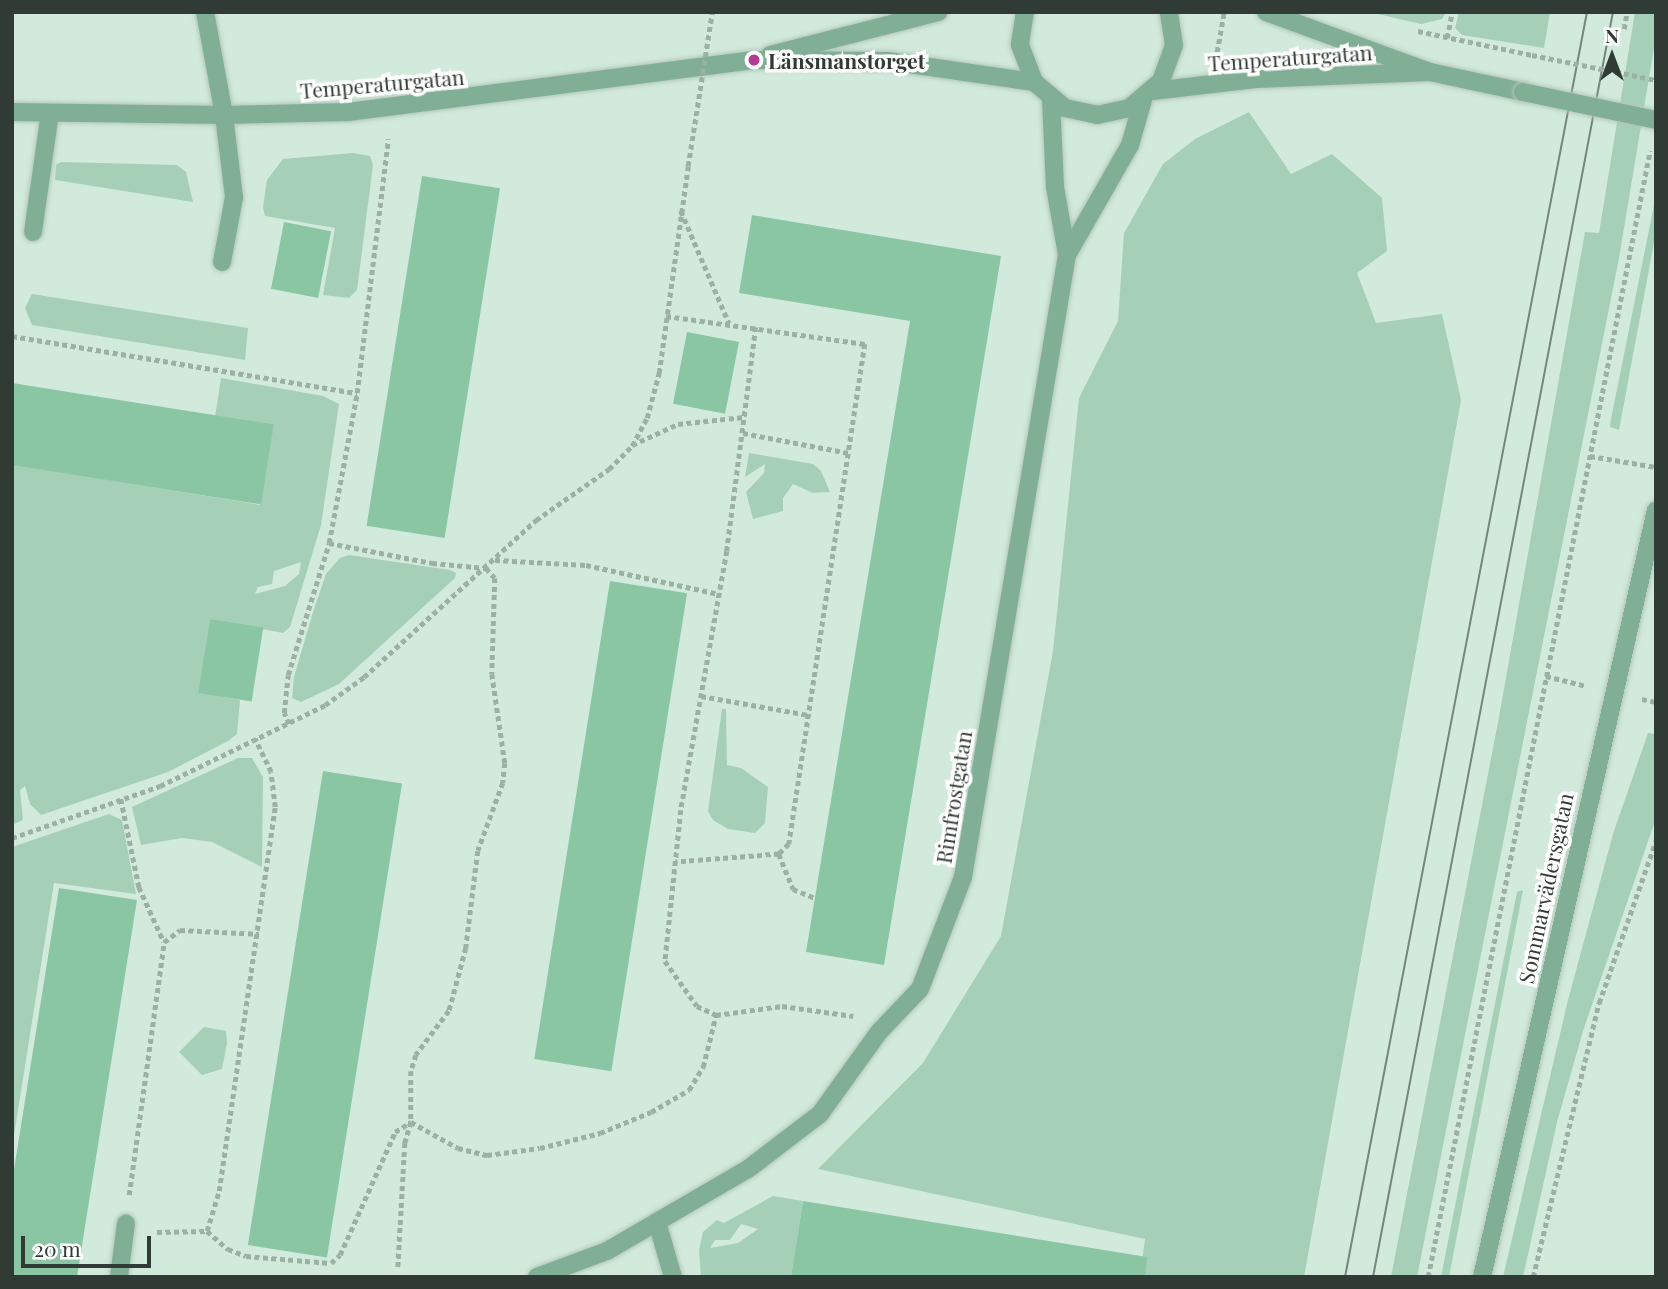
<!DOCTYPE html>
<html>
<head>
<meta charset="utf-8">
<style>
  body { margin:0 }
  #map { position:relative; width:1668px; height:1289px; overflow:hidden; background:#d2eadb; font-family:"Playfair Display",serif }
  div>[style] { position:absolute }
  .green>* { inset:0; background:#a5d0b7 }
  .building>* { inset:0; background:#8ac6a4; transform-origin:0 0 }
  .path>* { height:4.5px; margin-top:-2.25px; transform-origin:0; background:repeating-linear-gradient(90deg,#9db0a4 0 5px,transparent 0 8.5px) }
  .roads { filter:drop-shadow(0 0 2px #b2c7ba) drop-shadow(0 0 2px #b2c7ba) }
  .service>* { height:18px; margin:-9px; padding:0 9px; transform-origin:9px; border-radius:9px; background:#81af95 }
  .minor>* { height:18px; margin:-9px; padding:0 9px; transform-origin:9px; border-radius:9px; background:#81af95 }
  .tertiary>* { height:18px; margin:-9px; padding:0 9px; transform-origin:9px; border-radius:9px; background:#81af95 }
  .tram>* { height:2px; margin:-1px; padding:0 1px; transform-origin:1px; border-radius:1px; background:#76867c }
  .path-bridge>* { height:4.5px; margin-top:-2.25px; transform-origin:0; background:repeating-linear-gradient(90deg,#9db0a4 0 5px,transparent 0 8.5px) }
  .bridges { filter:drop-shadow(0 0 2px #b2c7ba) drop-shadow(0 0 2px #b2c7ba) }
  .minor-bridge>* { height:18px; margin:-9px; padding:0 9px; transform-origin:9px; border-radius:9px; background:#81af95 }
  .dots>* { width:19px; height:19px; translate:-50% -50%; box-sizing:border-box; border:4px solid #fff; border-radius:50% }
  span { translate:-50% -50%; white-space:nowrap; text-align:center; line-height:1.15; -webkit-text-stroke:7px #fff; paint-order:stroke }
  .street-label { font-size:21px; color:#313b35 }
  .poi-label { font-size:21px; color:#313b35; font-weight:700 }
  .left { translate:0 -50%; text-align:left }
  .frame { position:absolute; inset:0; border:14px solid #313b35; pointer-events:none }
  .north { position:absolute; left:1577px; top:21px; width:70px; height:70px; -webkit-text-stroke:5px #fff; paint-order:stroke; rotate:0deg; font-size:19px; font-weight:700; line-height:28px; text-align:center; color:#313b35 }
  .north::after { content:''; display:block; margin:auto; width:24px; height:32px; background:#313b35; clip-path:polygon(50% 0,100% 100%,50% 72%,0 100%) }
  .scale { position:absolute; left:21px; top:1236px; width:130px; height:32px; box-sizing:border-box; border:4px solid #313b35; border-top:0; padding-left:9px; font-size:21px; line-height:24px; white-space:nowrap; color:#313b35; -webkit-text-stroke:5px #fff; paint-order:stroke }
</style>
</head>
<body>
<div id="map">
  <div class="green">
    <div style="clip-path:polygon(1369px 12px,1446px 12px,1442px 19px,1421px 24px)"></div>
    <div style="clip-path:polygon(1459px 12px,1550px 12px,1544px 48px,1462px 35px,1455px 28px)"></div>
    <div style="clip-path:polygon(1635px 12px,1656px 14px,1656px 36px,1619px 258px,1417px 1277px,1391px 1277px,1499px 717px,1585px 232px,1599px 233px)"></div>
    <div style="clip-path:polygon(1249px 112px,1291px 174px,1332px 154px,1382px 198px,1387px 251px,1357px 273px,1376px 323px,1442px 314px,1461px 400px,1304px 1277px,1140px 1277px,1145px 1239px,818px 1169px,923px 1063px,1001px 936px,1053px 651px,1079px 398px,1118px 321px,1124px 233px,1163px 164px,1195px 139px)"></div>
    <div style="clip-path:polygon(353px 153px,370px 156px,373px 165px,357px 290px,349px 298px,323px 295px,335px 228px,265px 216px,263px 207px,267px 180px,283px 159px)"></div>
    <div style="clip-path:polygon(61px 162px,177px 165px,186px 172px,193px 202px,55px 180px,56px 165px)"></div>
    <div style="clip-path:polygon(1656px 195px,1656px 232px,1619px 430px,1610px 427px,1611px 419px)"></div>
    <div style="clip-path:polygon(32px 294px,248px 328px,245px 360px,32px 325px,25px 308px)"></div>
    <div style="clip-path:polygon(evenodd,221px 378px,323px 396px,339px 404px,321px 525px,290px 627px,283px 633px,210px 619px,199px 692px,240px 700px,237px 734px,228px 741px,168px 772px,41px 815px,30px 804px,25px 786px,20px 790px,23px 820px,12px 825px,12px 464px,260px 505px,215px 417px,221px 378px,301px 562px,299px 574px,285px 586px,255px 594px,258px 587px,272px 584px,274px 571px,301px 562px)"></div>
    <div style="clip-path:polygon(749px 453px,813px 464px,821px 471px,830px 492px,813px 493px,793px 484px,783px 498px,783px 511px,753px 519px,746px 492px,764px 473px,765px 464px,745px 477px)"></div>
    <div style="clip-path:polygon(349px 555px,450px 570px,456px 573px,455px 578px,339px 684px,301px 702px,292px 698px,294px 677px,313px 612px,326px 574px,340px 558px)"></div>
    <div style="clip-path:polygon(722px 709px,726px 709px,727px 765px,741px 768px,768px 787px,765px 823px,755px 833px,728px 829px,713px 820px,708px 811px)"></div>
    <div style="clip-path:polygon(1648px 733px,1656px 734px,1656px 818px,1583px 1031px,1557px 1122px,1523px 1277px,1503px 1277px,1568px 1000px,1613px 834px)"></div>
    <div style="clip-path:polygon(238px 758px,252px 758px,263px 777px,262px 867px,212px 842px,182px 838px,141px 845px,132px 807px)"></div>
    <div style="clip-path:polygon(109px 814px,122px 820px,136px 894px,54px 883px,12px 1148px,12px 847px)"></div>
    <div style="clip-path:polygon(1523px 890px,1449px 1277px,1441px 1277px,1517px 892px)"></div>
    <div style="clip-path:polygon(204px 1027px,226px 1031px,227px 1043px,222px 1069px,202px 1075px,179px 1052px)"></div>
    <div style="clip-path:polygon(evenodd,773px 1196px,803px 1201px,791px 1277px,701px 1277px,699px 1250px,703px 1232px,717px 1220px,724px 1223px,773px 1196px,741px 1224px,758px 1229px,738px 1243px,710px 1248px,715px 1240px,730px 1240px,741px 1224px)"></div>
  </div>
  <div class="building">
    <div style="left:422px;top:176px;width:79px;height:354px;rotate:9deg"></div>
    <div style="clip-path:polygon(752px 215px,1001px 256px,884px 965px,806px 952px,910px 321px,739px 293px)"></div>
    <div style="left:284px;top:222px;width:48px;height:68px;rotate:11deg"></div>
    <div style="left:687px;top:332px;width:53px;height:73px;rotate:11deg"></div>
    <div style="left:12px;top:383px;width:265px;height:81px;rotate:9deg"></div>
    <div style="left:610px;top:581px;width:78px;height:484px;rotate:9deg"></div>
    <div style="left:210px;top:619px;width:54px;height:75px;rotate:9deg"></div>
    <div style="left:323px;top:771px;width:80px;height:480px;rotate:9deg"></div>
    <div style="clip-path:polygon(59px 888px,137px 900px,77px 1277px,12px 1277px,12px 1182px)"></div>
    <div style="clip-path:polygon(803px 1201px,1147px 1257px,1145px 1277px,791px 1277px)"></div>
  </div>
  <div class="path">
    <div style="left:1624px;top:29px;width:17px;rotate:-80deg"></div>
    <div style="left:1418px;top:31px;width:116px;rotate:11.9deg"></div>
    <div style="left:1447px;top:38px;width:26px;rotate:-79deg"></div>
    <div style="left:1217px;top:52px;width:41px;rotate:-80.1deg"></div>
    <div style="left:681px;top:211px;width:122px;rotate:66.8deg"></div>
    <div style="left:666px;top:316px;width:201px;rotate:8deg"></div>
    <div style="left:865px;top:344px;width:506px;rotate:98.64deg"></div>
    <div style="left:789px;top:844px;width:14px;rotate:135deg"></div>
    <div style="left:779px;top:854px;width:104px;rotate:175.6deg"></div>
    <div style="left:756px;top:327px;width:226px;rotate:97.4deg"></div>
    <div style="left:727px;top:551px;width:263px;rotate:100.1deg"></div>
    <div style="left:681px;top:810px;width:152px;rotate:96deg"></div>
    <div style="left:665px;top:961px;width:55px;rotate:54.6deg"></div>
    <div style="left:697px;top:1006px;width:21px;rotate:25deg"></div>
    <div style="left:716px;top:1015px;width:67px;rotate:-7.8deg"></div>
    <div style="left:782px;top:1006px;width:72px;rotate:8deg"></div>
    <div style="left:12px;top:336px;width:350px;rotate:9.4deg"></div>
    <div style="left:743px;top:433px;width:108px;rotate:10.7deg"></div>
    <div style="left:632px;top:445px;width:51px;rotate:-24.5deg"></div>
    <div style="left:678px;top:424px;width:66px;rotate:-6.1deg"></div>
    <div style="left:1590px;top:456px;width:67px;rotate:9.5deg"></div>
    <div style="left:329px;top:543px;width:105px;rotate:11deg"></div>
    <div style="left:432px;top:563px;width:54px;rotate:5.3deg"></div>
    <div style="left:486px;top:568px;width:13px;rotate:48deg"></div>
    <div style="left:495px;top:578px;width:96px;rotate:91.8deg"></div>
    <div style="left:492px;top:674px;width:90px;rotate:81.7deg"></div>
    <div style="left:505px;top:763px;width:20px;rotate:96deg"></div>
    <div style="left:503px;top:783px;width:72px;rotate:110.2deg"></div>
    <div style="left:478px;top:851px;width:98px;rotate:97.1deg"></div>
    <div style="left:466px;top:948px;width:51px;rotate:104.9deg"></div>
    <div style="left:453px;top:997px;width:15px;rotate:106deg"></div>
    <div style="left:449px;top:1011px;width:55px;rotate:126.9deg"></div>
    <div style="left:416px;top:1055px;width:17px;rotate:107deg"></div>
    <div style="left:411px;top:1071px;width:51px;rotate:90deg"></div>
    <div style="left:411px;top:1122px;width:22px;rotate:106deg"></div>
    <div style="left:405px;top:1143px;width:127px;rotate:93.2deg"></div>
    <div style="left:495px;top:560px;width:91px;rotate:3.1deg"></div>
    <div style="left:586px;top:565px;width:136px;rotate:12.3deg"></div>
    <div style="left:1546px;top:676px;width:41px;rotate:14deg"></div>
    <div style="left:701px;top:696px;width:110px;rotate:10deg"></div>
    <div style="left:1642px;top:699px;width:14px;rotate:12deg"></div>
    <div style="left:289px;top:724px;width:12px;rotate:-114deg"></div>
    <div style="left:284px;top:713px;width:38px;rotate:-84deg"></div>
    <div style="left:288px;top:675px;width:138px;rotate:-72.7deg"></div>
    <div style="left:329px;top:543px;width:153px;rotate:-79.4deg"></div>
    <div style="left:357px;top:393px;width:256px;rotate:-83deg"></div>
    <div style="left:121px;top:799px;width:90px;rotate:78.4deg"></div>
    <div style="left:139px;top:887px;width:60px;rotate:65.6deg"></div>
    <div style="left:12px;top:838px;width:157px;rotate:-19.4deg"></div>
    <div style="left:160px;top:786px;width:184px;rotate:-26.1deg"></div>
    <div style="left:325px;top:705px;width:48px;rotate:-35.7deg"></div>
    <div style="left:364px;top:677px;width:233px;rotate:-42.4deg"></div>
    <div style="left:536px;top:520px;width:89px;rotate:-34.9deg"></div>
    <div style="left:609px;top:469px;width:33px;rotate:-45deg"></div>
    <div style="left:632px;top:446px;width:32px;rotate:-62deg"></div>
    <div style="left:647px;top:418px;width:47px;rotate:-75.1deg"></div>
    <div style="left:659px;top:373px;width:209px;rotate:-82deg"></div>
    <div style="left:779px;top:854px;width:38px;rotate:68deg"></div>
    <div style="left:793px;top:889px;width:24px;rotate:22deg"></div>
    <div style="left:129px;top:1195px;width:255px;rotate:-82.1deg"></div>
    <div style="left:164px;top:942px;width:20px;rotate:-37deg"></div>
    <div style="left:180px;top:930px;width:79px;rotate:2.9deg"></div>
    <div style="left:207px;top:1231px;width:28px;rotate:41deg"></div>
    <div style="left:228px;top:1249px;width:19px;rotate:21deg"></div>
    <div style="left:246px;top:1256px;width:85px;rotate:4.7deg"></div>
    <div style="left:331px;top:1263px;width:12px;rotate:-42deg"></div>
    <div style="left:340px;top:1255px;width:135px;rotate:-65.9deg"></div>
    <div style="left:395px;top:1132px;width:19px;rotate:-32deg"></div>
    <div style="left:411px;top:1122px;width:54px;rotate:29deg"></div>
    <div style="left:458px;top:1148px;width:30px;rotate:14deg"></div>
    <div style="left:487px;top:1155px;width:53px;rotate:-7.5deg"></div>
    <div style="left:540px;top:1148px;width:62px;rotate:-14deg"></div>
    <div style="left:600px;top:1133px;width:55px;rotate:-22.4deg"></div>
    <div style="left:651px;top:1112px;width:44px;rotate:-30.1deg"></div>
    <div style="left:689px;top:1090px;width:27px;rotate:-59deg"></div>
    <div style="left:703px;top:1067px;width:54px;rotate:-76deg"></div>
    <div style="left:157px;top:1232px;width:50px;rotate:-1.1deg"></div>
    <div style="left:207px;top:1231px;width:42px;rotate:-73.3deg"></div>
    <div style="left:219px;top:1191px;width:388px;rotate:-81.7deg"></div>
    <div style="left:275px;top:807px;width:35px;rotate:-97deg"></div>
    <div style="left:271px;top:772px;width:37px;rotate:-116deg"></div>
    <div style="left:1428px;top:1277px;width:1148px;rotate:-78.85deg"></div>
    <div style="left:1533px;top:1277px;width:282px;rotate:-76.5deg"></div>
    <div style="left:1599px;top:1003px;width:173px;rotate:-70.7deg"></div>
  </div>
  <div class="roads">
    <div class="service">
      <div style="left:33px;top:232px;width:120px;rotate:-81.9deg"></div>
      <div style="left:222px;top:262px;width:66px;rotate:-79.5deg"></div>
      <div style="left:234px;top:197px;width:83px;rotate:-97deg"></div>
      <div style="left:119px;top:1277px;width:54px;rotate:-82.6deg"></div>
    </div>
    <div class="minor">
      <div style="left:205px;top:12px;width:105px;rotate:79.5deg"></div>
      <div style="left:1025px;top:12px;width:33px;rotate:99deg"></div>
      <div style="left:1020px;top:45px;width:40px;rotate:69deg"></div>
      <div style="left:1034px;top:82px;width:40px;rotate:40deg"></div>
      <div style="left:1065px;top:108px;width:33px;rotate:12deg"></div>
      <div style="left:1097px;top:115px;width:33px;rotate:-12deg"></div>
      <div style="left:1129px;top:108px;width:42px;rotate:-40.2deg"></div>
      <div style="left:1161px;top:81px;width:38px;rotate:-70deg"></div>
      <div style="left:1174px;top:45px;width:33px;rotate:-99deg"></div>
      <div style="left:1266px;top:12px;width:175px;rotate:20.1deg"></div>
      <div style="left:1430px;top:72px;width:95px;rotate:12.1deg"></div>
      <div style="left:770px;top:55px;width:174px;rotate:-14.3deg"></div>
      <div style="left:1153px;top:91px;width:103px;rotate:-6.7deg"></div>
      <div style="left:1255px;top:79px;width:175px;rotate:-2.3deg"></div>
      <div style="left:12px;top:112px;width:212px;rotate:0.8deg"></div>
      <div style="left:224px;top:115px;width:124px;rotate:-1.4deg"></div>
      <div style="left:348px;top:112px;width:409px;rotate:-7.3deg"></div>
      <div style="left:754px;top:60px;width:134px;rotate:0.4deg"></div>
      <div style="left:888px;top:61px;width:148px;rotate:8.2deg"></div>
      <div style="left:1067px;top:255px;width:127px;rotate:-60.2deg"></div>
      <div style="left:1130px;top:145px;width:47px;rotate:-73.9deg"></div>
      <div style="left:657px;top:1222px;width:57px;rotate:73.8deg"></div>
      <div style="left:537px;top:1277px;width:75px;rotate:-20.4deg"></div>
      <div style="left:607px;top:1251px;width:163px;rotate:-30.2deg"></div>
      <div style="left:748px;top:1169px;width:91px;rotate:-37.4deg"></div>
      <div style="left:820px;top:1114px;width:101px;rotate:-54.3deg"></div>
      <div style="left:879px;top:1032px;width:59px;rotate:-46.4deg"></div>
      <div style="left:920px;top:989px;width:120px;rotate:-69deg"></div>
      <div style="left:963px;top:877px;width:631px;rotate:-80.51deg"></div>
      <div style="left:1067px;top:255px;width:69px;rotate:-100deg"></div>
      <div style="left:1055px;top:187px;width:87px;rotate:-92.6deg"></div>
    </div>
    <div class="tertiary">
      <div style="left:1482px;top:1277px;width:786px;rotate:-77.22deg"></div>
    </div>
  </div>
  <div class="tram">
    <div style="left:1345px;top:1277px;width:1288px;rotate:-79.17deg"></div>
    <div style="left:1373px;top:1277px;width:1288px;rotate:-79.26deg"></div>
  </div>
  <div class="path-bridge">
    <div style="left:1532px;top:55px;width:126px;rotate:11.4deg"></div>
    <div style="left:688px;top:166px;width:156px;rotate:-81.1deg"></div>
  </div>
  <div class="bridges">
    <div class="minor-bridge">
      <div style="left:1523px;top:92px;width:136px;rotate:11.9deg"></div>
    </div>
  </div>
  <div class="dots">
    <div style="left:754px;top:60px;background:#b03b93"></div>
  </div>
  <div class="street-label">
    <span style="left:1290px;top:57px;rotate:-4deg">Temperaturgatan</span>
    <span style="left:382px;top:83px;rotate:-5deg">Temperaturgatan</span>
    <span style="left:953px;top:797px;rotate:-81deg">Rimfrostgatan</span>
    <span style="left:1545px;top:888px;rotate:-78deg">Sommarvädersgatan</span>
  </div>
  <div class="poi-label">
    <span class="left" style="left:768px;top:60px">Länsmanstorget</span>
  </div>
  <div class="frame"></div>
  <div class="north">N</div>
  <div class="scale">20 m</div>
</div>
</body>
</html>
